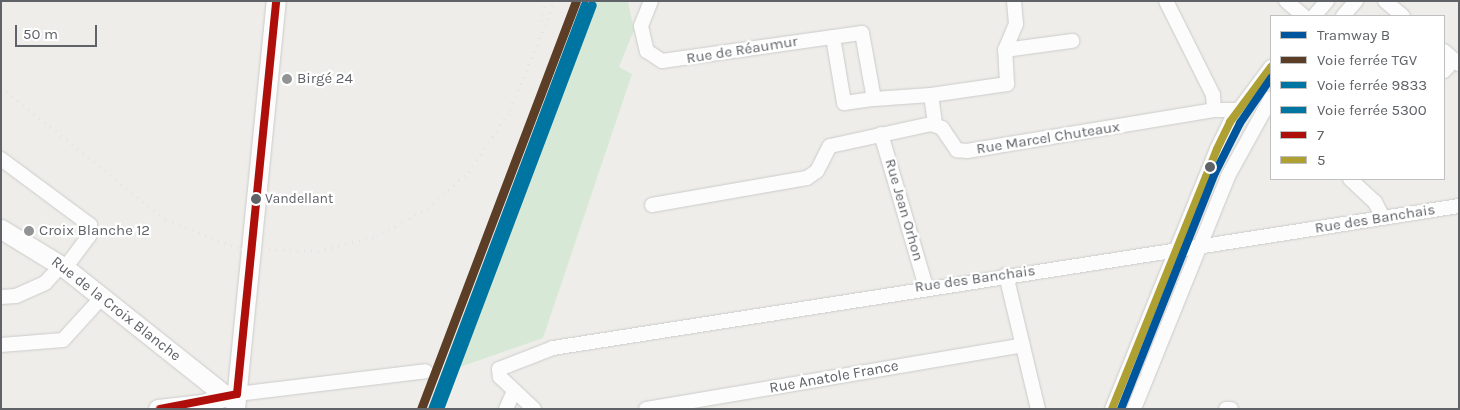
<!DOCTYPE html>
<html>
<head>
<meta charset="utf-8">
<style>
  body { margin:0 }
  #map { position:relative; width:1460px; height:410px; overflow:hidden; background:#eeede9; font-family:Karla,sans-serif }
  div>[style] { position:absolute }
  .green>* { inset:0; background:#d7e9d6 }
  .roads { filter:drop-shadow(0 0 1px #cbcbcb) drop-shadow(0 0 1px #cbcbcb) }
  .street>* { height:14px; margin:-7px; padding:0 7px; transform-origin:7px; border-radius:7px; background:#fcfcfc }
  .secondary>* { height:19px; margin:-9.5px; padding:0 9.5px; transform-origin:9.5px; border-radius:9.5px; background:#fcfcfc }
  .tram>* { height:1px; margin:-0.5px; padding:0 0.5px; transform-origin:0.5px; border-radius:0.5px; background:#e3e4e3 }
  .rail>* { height:3px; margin-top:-1.5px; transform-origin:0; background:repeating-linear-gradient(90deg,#e3e4e3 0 1px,transparent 0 7px) }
  .bus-1>* { height:8px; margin:-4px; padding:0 4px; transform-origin:4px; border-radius:4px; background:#ae0f0a }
  .bus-2>* { height:8px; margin:-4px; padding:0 4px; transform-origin:4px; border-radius:4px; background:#afa034 }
  .rail-1>* { height:9px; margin:-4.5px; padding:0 4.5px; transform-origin:4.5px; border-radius:4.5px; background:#5c3e26 }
  .rail-2>* { height:9px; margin:-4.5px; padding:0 4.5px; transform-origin:4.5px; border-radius:4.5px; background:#0075a1 }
  .rail-3>* { height:9px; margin:-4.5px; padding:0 4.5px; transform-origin:4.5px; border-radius:4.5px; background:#0075a1 }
  .tram-1>* { height:8px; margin:-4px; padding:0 4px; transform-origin:4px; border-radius:4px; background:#00569d }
  .dots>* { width:14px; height:14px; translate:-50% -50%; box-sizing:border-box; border:2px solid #fff; border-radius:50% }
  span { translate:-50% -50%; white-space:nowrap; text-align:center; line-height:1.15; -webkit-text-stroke:4.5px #fff; paint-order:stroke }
  .bus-label { font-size:14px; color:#5f6267 }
  .left { translate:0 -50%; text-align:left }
  .street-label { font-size:15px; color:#5f6267 }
  .poi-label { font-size:15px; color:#5f6267 }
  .frame { position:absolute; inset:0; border:2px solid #5f6267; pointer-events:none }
  .legend { position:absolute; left:1270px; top:15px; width:175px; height:165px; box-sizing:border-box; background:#fff; border:1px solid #bfc0c2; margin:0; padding:6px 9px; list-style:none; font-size:15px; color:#5f6267 }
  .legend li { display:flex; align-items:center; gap:10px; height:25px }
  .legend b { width:25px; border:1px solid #bfc0c2 }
  .scale { position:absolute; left:15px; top:25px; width:82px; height:22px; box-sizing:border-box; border:2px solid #5f6267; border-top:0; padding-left:6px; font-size:15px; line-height:18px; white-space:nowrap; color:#5f6267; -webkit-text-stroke:4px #fff; paint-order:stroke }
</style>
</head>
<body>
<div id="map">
  <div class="green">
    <div style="clip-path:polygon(594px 1px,628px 1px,634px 30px,619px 67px,632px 74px,543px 338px,460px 367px)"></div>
  </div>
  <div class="roads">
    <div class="street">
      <div style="left:651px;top:1px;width:27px;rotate:112deg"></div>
      <div style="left:641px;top:26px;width:26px;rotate:77deg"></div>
      <div style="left:647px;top:51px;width:18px;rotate:34deg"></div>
      <div style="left:662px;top:61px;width:202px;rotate:-8deg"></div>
      <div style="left:862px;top:33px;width:67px;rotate:79.7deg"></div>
      <div style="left:874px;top:99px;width:57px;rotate:-4deg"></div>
      <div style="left:931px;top:95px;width:30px;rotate:82deg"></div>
      <div style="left:1166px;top:1px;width:105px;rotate:63.4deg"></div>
      <div style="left:1213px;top:95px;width:15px;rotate:86deg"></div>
      <div style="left:1286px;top:1px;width:23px;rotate:40deg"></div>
      <div style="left:1385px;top:1px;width:23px;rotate:40deg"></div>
      <div style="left:1314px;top:16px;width:20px;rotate:-49deg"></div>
      <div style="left:1343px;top:16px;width:20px;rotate:-49deg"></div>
      <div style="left:833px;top:37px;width:67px;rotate:80.5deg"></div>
      <div style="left:844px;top:103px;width:30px;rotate:-8deg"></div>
      <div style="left:1005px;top:50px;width:68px;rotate:-7.7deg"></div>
      <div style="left:1444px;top:51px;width:20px;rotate:41deg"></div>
      <div style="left:1444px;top:71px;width:15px;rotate:-48deg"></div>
      <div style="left:931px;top:95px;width:77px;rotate:-8.2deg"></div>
      <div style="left:1007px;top:84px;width:34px;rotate:-93deg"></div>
      <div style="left:1005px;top:50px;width:28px;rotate:-67deg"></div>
      <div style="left:1016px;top:24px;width:23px;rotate:-95deg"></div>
      <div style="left:881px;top:134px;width:159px;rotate:73.6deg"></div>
      <div style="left:1px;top:159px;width:111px;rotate:36.6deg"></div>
      <div style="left:90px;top:225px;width:11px;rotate:95deg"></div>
      <div style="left:89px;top:236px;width:40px;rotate:127deg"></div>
      <div style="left:1350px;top:179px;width:34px;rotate:43deg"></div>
      <div style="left:1375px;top:202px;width:18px;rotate:63deg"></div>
      <div style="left:652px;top:205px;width:157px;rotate:-9.9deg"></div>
      <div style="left:807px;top:178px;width:12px;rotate:-35deg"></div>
      <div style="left:817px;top:171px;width:28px;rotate:-63deg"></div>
      <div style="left:830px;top:146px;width:103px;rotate:-12.3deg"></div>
      <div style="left:931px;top:124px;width:12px;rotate:20deg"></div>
      <div style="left:942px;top:128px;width:27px;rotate:56deg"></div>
      <div style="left:957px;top:150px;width:10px;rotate:6deg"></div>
      <div style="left:967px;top:151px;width:250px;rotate:-9.4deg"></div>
      <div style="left:1214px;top:110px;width:26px"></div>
      <div style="left:1006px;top:275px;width:138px;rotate:76.6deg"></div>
      <div style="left:1px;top:297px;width:15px;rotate:-4deg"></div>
      <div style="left:16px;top:296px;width:32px;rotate:-24deg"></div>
      <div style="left:45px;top:283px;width:25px;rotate:-47deg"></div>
      <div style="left:1px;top:345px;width:62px;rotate:-4.6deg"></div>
      <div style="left:63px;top:340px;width:59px;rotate:-47.7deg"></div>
      <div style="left:229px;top:395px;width:198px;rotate:-6.9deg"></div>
      <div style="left:506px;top:409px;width:20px;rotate:-66deg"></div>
      <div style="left:534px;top:409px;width:47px;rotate:-136.7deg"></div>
      <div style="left:500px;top:377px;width:8px;rotate:-97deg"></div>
      <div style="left:499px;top:369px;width:58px;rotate:-21.3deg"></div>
      <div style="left:553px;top:348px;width:917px;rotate:-8.91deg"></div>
      <div style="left:646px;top:409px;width:382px;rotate:-9.6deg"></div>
      <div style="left:1112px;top:409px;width:280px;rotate:-68deg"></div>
      <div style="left:1217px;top:149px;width:30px;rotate:-64deg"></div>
      <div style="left:1230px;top:122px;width:69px;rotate:-53.3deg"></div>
      <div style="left:1134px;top:409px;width:251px;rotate:-68deg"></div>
      <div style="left:1228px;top:176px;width:89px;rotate:-61.1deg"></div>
      <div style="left:1226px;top:409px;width:5px"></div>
    </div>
    <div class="secondary">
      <div style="left:1px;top:229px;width:75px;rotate:31.4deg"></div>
      <div style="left:65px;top:268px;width:206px;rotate:38.5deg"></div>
      <div style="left:158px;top:409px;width:44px;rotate:-6.5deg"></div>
      <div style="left:202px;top:404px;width:25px;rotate:-18deg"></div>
      <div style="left:235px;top:409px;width:410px;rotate:-84.3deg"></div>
    </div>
  </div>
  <div class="tram">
    <div style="left:1122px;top:406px;width:39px;rotate:-60deg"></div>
  </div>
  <div class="rail">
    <div style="left:542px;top:21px;width:20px;rotate:-81deg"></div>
    <div style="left:1px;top:87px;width:212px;rotate:38.9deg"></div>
    <div style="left:166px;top:220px;width:80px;rotate:21.1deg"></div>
    <div style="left:241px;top:249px;width:77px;rotate:1.5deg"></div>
    <div style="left:318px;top:251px;width:60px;rotate:-14.5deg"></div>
    <div style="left:376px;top:236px;width:30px;rotate:-27deg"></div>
    <div style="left:403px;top:222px;width:28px;rotate:-30deg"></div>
    <div style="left:427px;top:208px;width:55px;rotate:-40.6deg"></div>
    <div style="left:469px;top:172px;width:74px;rotate:-56.5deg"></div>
    <div style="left:510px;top:110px;width:118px;rotate:-67.6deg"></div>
  </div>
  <div class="bus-1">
    <div style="left:160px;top:409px;width:78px;rotate:-11deg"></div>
    <div style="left:237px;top:394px;width:395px;rotate:-84.3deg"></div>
  </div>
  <div class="bus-2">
    <div style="left:1112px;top:409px;width:280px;rotate:-68deg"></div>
    <div style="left:1217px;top:149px;width:30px;rotate:-64deg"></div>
    <div style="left:1230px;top:122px;width:69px;rotate:-53.3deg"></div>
  </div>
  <div class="rail-1">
    <div style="left:421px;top:409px;width:436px;rotate:-69.2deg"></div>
  </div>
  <div class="rail-2">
    <div style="left:432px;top:409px;width:432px;rotate:-69.3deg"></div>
  </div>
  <div class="rail-3">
    <div style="left:439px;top:409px;width:432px;rotate:-69.3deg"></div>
  </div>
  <div class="tram-1">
    <div style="left:1121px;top:409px;width:254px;rotate:-68.3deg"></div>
    <div style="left:1215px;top:173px;width:56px;rotate:-63.4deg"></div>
    <div style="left:1240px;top:123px;width:55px;rotate:-55.4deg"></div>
  </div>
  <div class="dots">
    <div style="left:287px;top:79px;background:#919394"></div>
    <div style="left:1210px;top:167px;background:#5f6267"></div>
    <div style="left:256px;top:199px;background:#5f6267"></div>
    <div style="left:29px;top:231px;background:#919394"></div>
  </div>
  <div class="bus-label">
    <span class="left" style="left:265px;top:199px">Vandellant</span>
  </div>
  <div class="street-label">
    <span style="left:742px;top:50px;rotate:-9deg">Rue de Réaumur</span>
    <span style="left:1048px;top:138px;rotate:-9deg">Rue Marcel Chuteaux</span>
    <span style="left:904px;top:210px;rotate:74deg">Rue Jean Orhon</span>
    <span style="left:1375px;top:219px;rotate:-9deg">Rue des Banchais</span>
    <span style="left:975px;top:279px;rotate:-8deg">Rue des Banchais</span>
    <span style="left:116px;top:309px;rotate:38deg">Rue de la Croix Blanche</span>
    <span style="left:834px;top:377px;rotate:-10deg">Rue Anatole France</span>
  </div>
  <div class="poi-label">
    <span class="left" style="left:297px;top:79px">Birgé 24</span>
    <span class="left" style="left:39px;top:231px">Croix Blanche 12</span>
  </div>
  <div class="frame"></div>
  <ul class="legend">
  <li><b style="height:6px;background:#00569d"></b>Tramway B</li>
  <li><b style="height:6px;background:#5c3e26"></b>Voie ferrée TGV</li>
  <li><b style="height:6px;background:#0075a1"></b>Voie ferrée 9833</li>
  <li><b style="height:6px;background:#0075a1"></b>Voie ferrée 5300</li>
  <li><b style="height:6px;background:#ae0f0a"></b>7</li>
  <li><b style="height:6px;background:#afa034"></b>5</li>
  </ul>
  <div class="scale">50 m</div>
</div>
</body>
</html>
